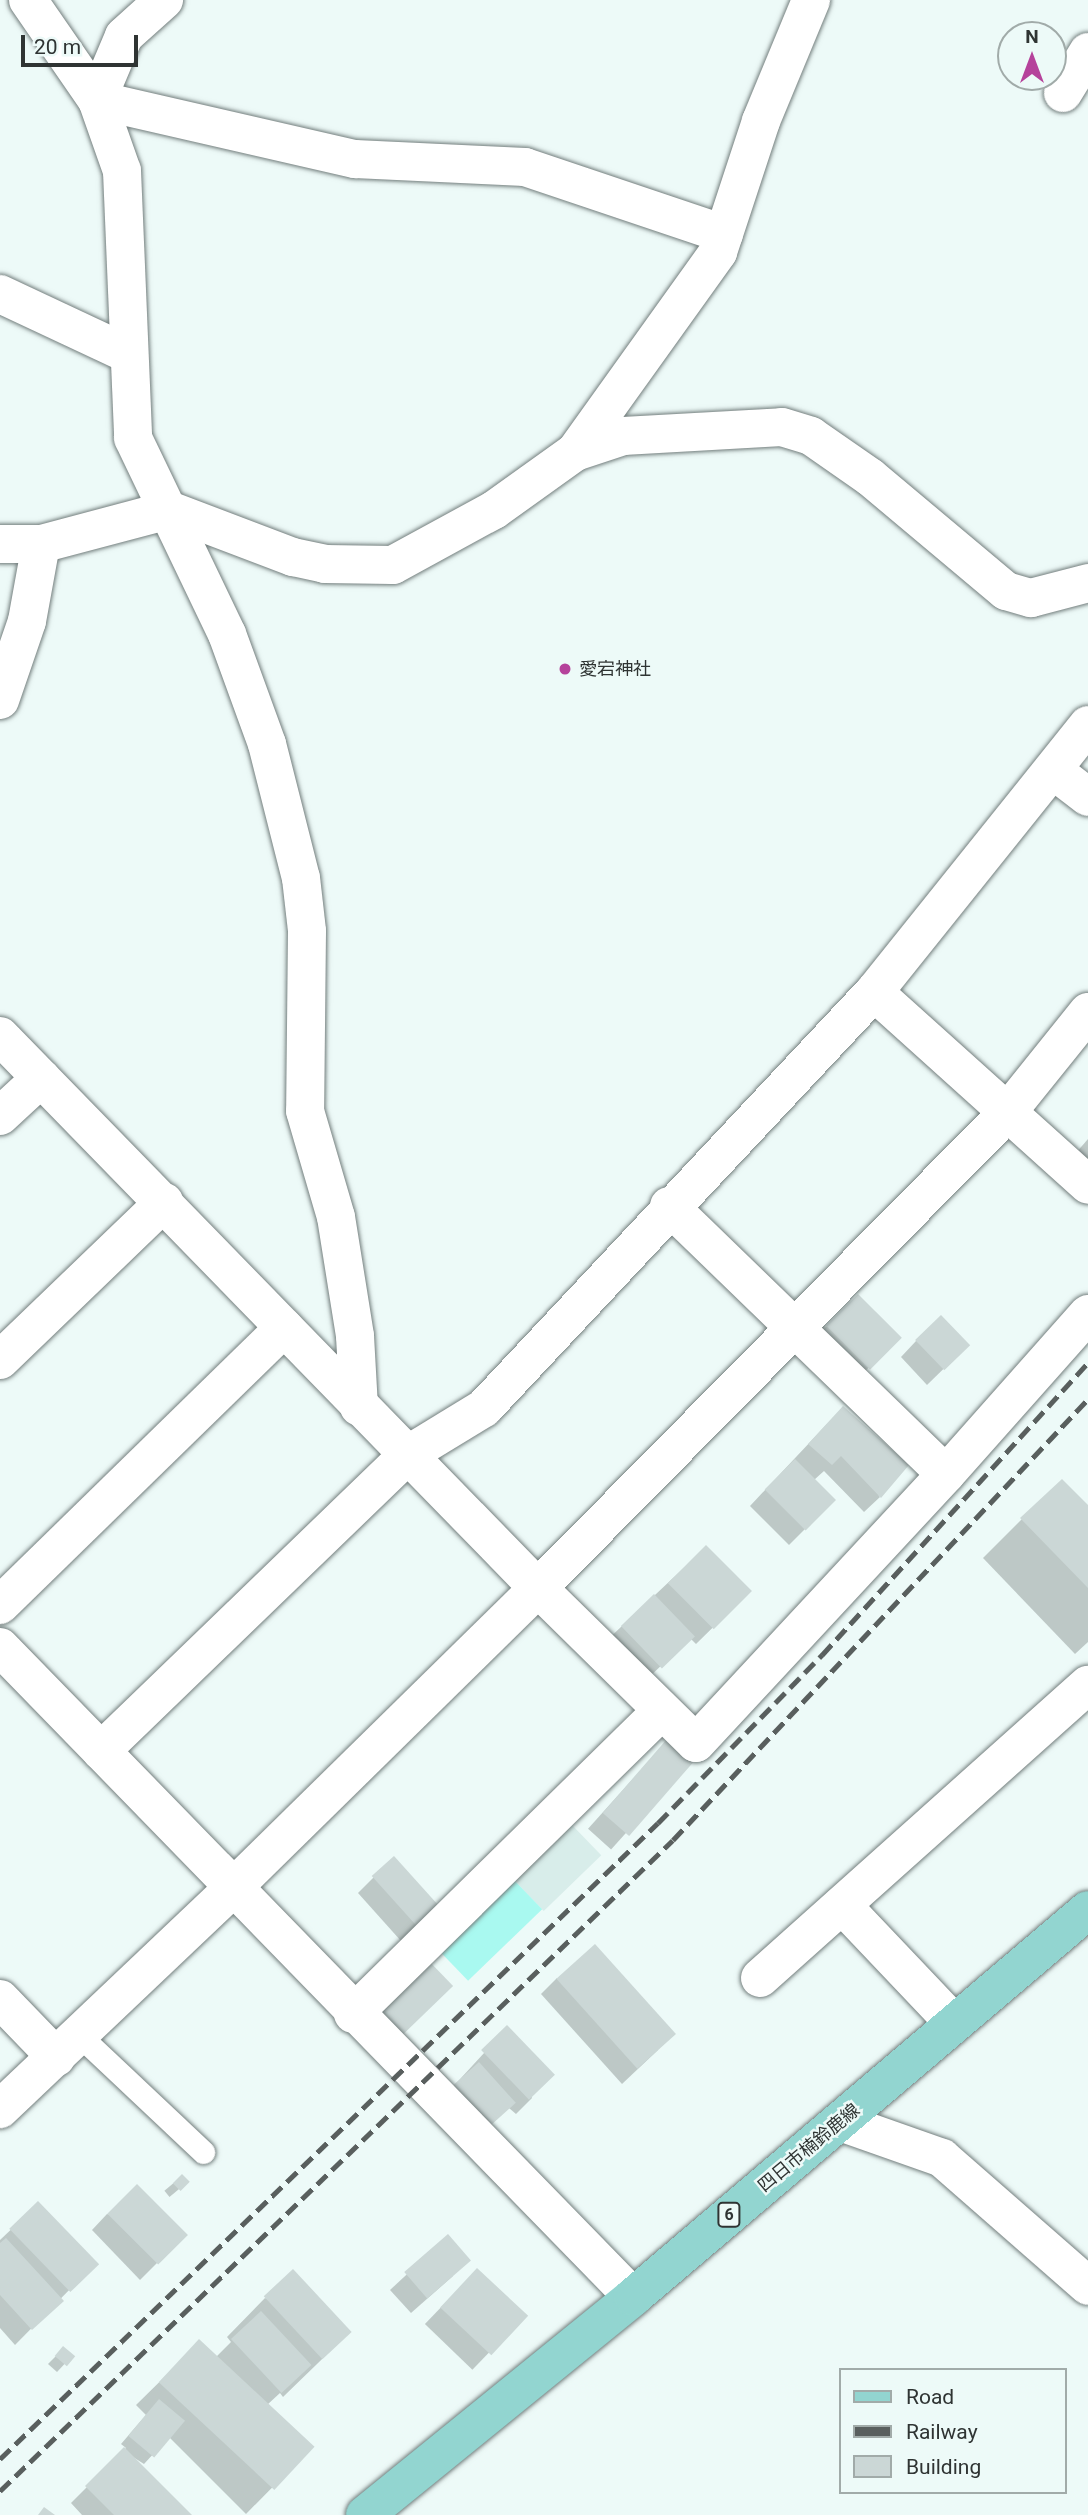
<!DOCTYPE html>
<html>
<head>
<meta charset="utf-8">
<style>
  body { margin:0 }
  #map { position:relative; width:1088px; height:2515px; overflow:hidden; background:#edfaf8; font-family:Roboto,"Noto Sans JP",sans-serif }
  div>[style] { position:absolute }
  .built>* { inset:0; background:#d8edea; transform-origin:0 0 }
  .green>* { inset:0; background:#a9f9f0; transform-origin:0 0 }
  .shadow>* { inset:0; background:#0003; transform-origin:0 0 }
  .building>* { inset:0; background:#cbd7d6; transform-origin:0 0 }
  .roads { filter:drop-shadow(0 0 2px #737e7d) drop-shadow(0 0 2px #737e7d) }
  .service>* { height:23px; margin:-11.5px; padding:0 11.5px; transform-origin:11.5px; border-radius:11.5px; background:#fff }
  .minor>* { height:38px; margin:-19px; padding:0 19px; transform-origin:19px; border-radius:19px; background:#fff }
  .primary>* { height:38px; margin:-19px; padding:0 19px; transform-origin:19px; border-radius:19px; background:#92d5d0 }
  .rail>* { height:5px; margin-top:-2.5px; transform-origin:0; background:repeating-linear-gradient(90deg,#595f5e 0 14px,transparent 0 21px) }
  .dots>* { width:19px; height:19px; translate:-50% -50%; box-sizing:border-box; border:4px solid #edfaf8; border-radius:50% }
  span { translate:-50% -50%; white-space:nowrap; text-align:center; line-height:1.15; -webkit-text-stroke:5px #edfaf8; paint-order:stroke }
  .shield-label span { padding:2px 5px; background:#edfaf8; border:2px solid; border-radius:5px; -webkit-text-stroke-width:0 }
  .shield-label { font-size:16px; color:#2f3433; font-weight:700 }
  .poi-label { font-size:18px; color:#2f3433 }
  .left { translate:0 -50%; text-align:left }
  .street-label { font-size:18px; color:#2f3433 }
  .legend { position:absolute; left:839px; top:2368px; width:228px; height:126px; box-sizing:border-box; background:#edfaf8; border:2px solid #a1aba9; margin:0; padding:9px 12px; list-style:none; font-size:21px; color:#2f3433 }
  .legend li { display:flex; align-items:center; gap:14px; height:35px }
  .legend b { width:35px; border:2px solid #a1aba9 }
  .north { position:absolute; left:997px; top:21px; width:70px; height:70px; box-sizing:border-box; background:#edfaf8; border:2px solid #a1aba9; border-radius:50%; rotate:0deg; font-size:19px; font-weight:700; line-height:28px; text-align:center; color:#2f3433 }
  .north::after { content:''; display:block; margin:auto; width:24px; height:32px; background:#b5429b; clip-path:polygon(50% 0,100% 100%,50% 72%,0 100%) }
  .scale { position:absolute; left:21px; top:35px; width:117px; height:32px; box-sizing:border-box; border:4px solid #2f3433; border-top:0; padding-left:9px; font-size:21px; line-height:24px; white-space:nowrap; color:#2f3433; -webkit-text-stroke:5px #edfaf8; paint-order:stroke }
</style>
</head>
<body>
<div id="map">
  <div class="built">
    <div style="left:570px;top:1823px;width:45px;height:80px;rotate:46deg"></div>
  </div>
  <div class="green">
    <div style="left:513px;top:1879px;width:42px;height:103px;rotate:46deg"></div>
  </div>
  <div class="shadow">
    <div style="clip-path:polygon(1088px 1139px,1088px 1165px,1075px 1154px)"></div>
    <div style="left:858px;top:1296px;width:59px;height:65px;rotate:46deg"></div>
    <div style="clip-path:polygon(916px 1341px,968px 1345px,927px 1385px,901px 1357px)"></div>
    <div style="clip-path:polygon(827px 1424px,880px 1497px,864px 1512px,824px 1471px,814px 1480px,834px 1500px,789px 1545px,750px 1506px)"></div>
    <div style="clip-path:polygon(1088px 1507px,1088px 1642px,1075px 1654px,983px 1558px,1022px 1519px)"></div>
    <div style="clip-path:polygon(706px 1547px,750px 1591px,696px 1644px,690px 1638px,643px 1683px,605px 1642px)"></div>
    <div style="left:667px;top:1741px;width:31px;height:118px;rotate:42deg"></div>
    <div style="clip-path:polygon(374px 1877px,422px 1922px,401px 1941px,358px 1893px)"></div>
    <div style="clip-path:polygon(557px 1978px,658px 2050px,622px 2084px,541px 1994px)"></div>
    <div style="clip-path:polygon(507px 2028px,532px 2098px,516px 2114px,509px 2108px,439px 2102px)"></div>
    <div style="left:182px;top:2176px;width:8px;height:23px;rotate:50deg"></div>
    <div style="clip-path:polygon(38px 2204px,80px 2279px,15px 2345px,0 2328px,0 2240px)"></div>
    <div style="clip-path:polygon(107px 2214px,185px 2235px,140px 2280px,92px 2230px)"></div>
    <div style="clip-path:polygon(447px 2237px,453px 2276px,411px 2313px,390px 2290px)"></div>
    <div style="left:477px;top:2270px;width:66px;height:75px;rotate:44deg"></div>
    <div style="clip-path:polygon(265px 2298px,350px 2332px,283px 2397px,280px 2393px,267px 2405px,312px 2447px,246px 2514px,169px 2437px,144px 2464px,125px 2452px,189px 2515px,82px 2515px,71px 2503px,126px 2448px,121px 2444px,146px 2415px,136px 2405px,200px 2342px,216px 2357px,231px 2342px,227px 2337px)"></div>
    <div style="clip-path:polygon(56px 2356px,72px 2356px,57px 2372px,48px 2364px)"></div>
  </div>
  <div class="building">
    <div style="left:858px;top:1294px;width:62px;height:45px;rotate:45deg"></div>
    <div style="left:941px;top:1315px;width:42px;height:36px;rotate:46deg"></div>
    <div style="clip-path:polygon(843px 1406px,909px 1465px,881px 1498px,841px 1456px,832px 1465px,808px 1444px)"></div>
    <div style="left:795px;top:1459px;width:58px;height:43px;rotate:45deg"></div>
    <div style="clip-path:polygon(1062px 1479px,1088px 1505px,1088px 1588px,1020px 1518px)"></div>
    <div style="left:706px;top:1545px;width:65px;height:54px;rotate:45deg"></div>
    <div style="left:654px;top:1594px;width:59px;height:46px;rotate:46deg"></div>
    <div style="left:667px;top:1739px;width:35px;height:98px;rotate:41deg"></div>
    <div style="left:394px;top:1856px;width:69px;height:30px;rotate:48deg"></div>
    <div style="left:595px;top:1944px;width:121px;height:52px;rotate:48deg"></div>
    <div style="left:426px;top:1958px;width:39px;height:78px;rotate:46deg"></div>
    <div style="left:507px;top:2025px;width:69px;height:36px;rotate:46deg"></div>
    <div style="left:479px;top:2062px;width:55px;height:34px;rotate:48deg"></div>
    <div style="left:182px;top:2174px;width:11px;height:13px;rotate:45deg"></div>
    <div style="left:137px;top:2184px;width:72px;height:42px;rotate:45deg"></div>
    <div style="left:38px;top:2201px;width:88px;height:40px;rotate:46deg"></div>
    <div style="left:448px;top:2234px;width:35px;height:58px;rotate:49deg"></div>
    <div style="clip-path:polygon(6px 2238px,64px 2301px,32px 2330px,0 2295px,0 2243px)"></div>
    <div style="left:477px;top:2268px;width:70px;height:54px;rotate:43deg"></div>
    <div style="left:293px;top:2269px;width:86px;height:40px;rotate:47deg"></div>
    <div style="left:261px;top:2311px;width:74px;height:41px;rotate:47deg"></div>
    <div style="left:199px;top:2339px;width:158px;height:59px;rotate:43deg"></div>
    <div style="left:63px;top:2346px;width:16px;height:13px;rotate:40deg"></div>
    <div style="left:159px;top:2399px;width:34px;height:48px;rotate:40deg"></div>
    <div style="clip-path:polygon(124px 2447px,192px 2515px,114px 2515px,85px 2486px)"></div>
    <div style="clip-path:polygon(44px 2507px,55px 2515px,38px 2515px)"></div>
  </div>
  <div class="roads">
    <div class="service">
      <div style="left:78px;top:2034px;width:172px;rotate:43.3deg"></div>
    </div>
    <div class="minor">
      <div style="left:28px;top:0;width:121px;rotate:55.4deg"></div>
      <div style="left:97px;top:100px;width:75px;rotate:70.6deg"></div>
      <div style="left:122px;top:171px;width:267px;rotate:87.6deg"></div>
      <div style="left:133px;top:438px;width:217px;rotate:64.4deg"></div>
      <div style="left:227px;top:634px;width:117px;rotate:70deg"></div>
      <div style="left:267px;top:744px;width:138px;rotate:75.8deg"></div>
      <div style="left:301px;top:878px;width:53px;rotate:83.5deg"></div>
      <div style="left:307px;top:931px;width:180px;rotate:90.6deg"></div>
      <div style="left:305px;top:1111px;width:110px;rotate:73.7deg"></div>
      <div style="left:336px;top:1217px;width:121px;rotate:80.9deg"></div>
      <div style="left:355px;top:1336px;width:71px;rotate:86.8deg"></div>
      <div style="left:1063px;top:93px;width:48px;rotate:-58.6deg"></div>
      <div style="left:97px;top:100px;width:265px;rotate:12.9deg"></div>
      <div style="left:355px;top:159px;width:170px;rotate:2.7deg"></div>
      <div style="left:525px;top:167px;width:210px;rotate:18.6deg"></div>
      <div style="left:97px;top:100px;width:69px;rotate:-67.1deg"></div>
      <div style="left:124px;top:36px;width:54px;rotate:-42deg"></div>
      <div style="left:0;top:294px;width:141px;rotate:25.1deg"></div>
      <div style="left:575px;top:452px;width:246px;rotate:-54.4deg"></div>
      <div style="left:718px;top:252px;width:138px;rotate:-71.8deg"></div>
      <div style="left:761px;top:121px;width:131px;rotate:-67.5deg"></div>
      <div style="left:0;top:544px;width:41px"></div>
      <div style="left:41px;top:544px;width:132px;rotate:-14.9deg"></div>
      <div style="left:169px;top:510px;width:133px;rotate:20.8deg"></div>
      <div style="left:293px;top:557px;width:33px;rotate:12deg"></div>
      <div style="left:325px;top:564px;width:68px;rotate:0.8deg"></div>
      <div style="left:393px;top:565px;width:115px;rotate:-28.6deg"></div>
      <div style="left:494px;top:510px;width:100px;rotate:-35.6deg"></div>
      <div style="left:575px;top:452px;width:51px;rotate:-18.4deg"></div>
      <div style="left:623px;top:436px;width:159px;rotate:-3.2deg"></div>
      <div style="left:782px;top:427px;width:30px;rotate:17deg"></div>
      <div style="left:811px;top:436px;width:72px;rotate:34.8deg"></div>
      <div style="left:870px;top:477px;width:177px;rotate:40deg"></div>
      <div style="left:1006px;top:591px;width:26px;rotate:16deg"></div>
      <div style="left:1031px;top:598px;width:59px;rotate:-14.7deg"></div>
      <div style="left:0;top:700px;width:83px;rotate:-71.1deg"></div>
      <div style="left:27px;top:621px;width:78px;rotate:-79.7deg"></div>
      <div style="left:1053px;top:770px;width:44px;rotate:37.6deg"></div>
      <div style="left:874px;top:992px;width:288px;rotate:42deg"></div>
      <div style="left:1088px;top:1012px;width:131px;rotate:128.8deg"></div>
      <div style="left:1006px;top:1114px;width:666px;rotate:134.64deg"></div>
      <div style="left:538px;top:1588px;width:221px;rotate:44.5deg"></div>
      <div style="left:696px;top:1743px;width:367px;rotate:-47.1deg"></div>
      <div style="left:946px;top:1474px;width:214px;rotate:-48.4deg"></div>
      <div style="left:0;top:1036px;width:771px;rotate:45.74deg"></div>
      <div style="left:538px;top:1588px;width:426px;rotate:135.5deg"></div>
      <div style="left:234px;top:1887px;width:323px;rotate:136.5deg"></div>
      <div style="left:0;top:1116px;width:56px;rotate:-42.8deg"></div>
      <div style="left:669px;top:1206px;width:385px;rotate:44.1deg"></div>
      <div style="left:0;top:1360px;width:228px;rotate:-43.9deg"></div>
      <div style="left:0;top:1605px;width:397px;rotate:-44.3deg"></div>
      <div style="left:0;top:1647px;width:907px;rotate:45.76deg"></div>
      <div style="left:101px;top:1751px;width:426px;rotate:-44deg"></div>
      <div style="left:407px;top:1455px;width:90px;rotate:-31.4deg"></div>
      <div style="left:484px;top:1408px;width:570px;rotate:-46.85deg"></div>
      <div style="left:874px;top:992px;width:342px;rotate:-51.3deg"></div>
      <div style="left:842px;top:1905px;width:163px;rotate:46.5deg"></div>
      <div style="left:760px;top:1978px;width:440px;rotate:-41.8deg"></div>
      <div style="left:0;top:1999px;width:81px;rotate:46deg"></div>
      <div style="left:353px;top:2014px;width:432px;rotate:-44.5deg"></div>
      <div style="left:840px;top:2122px;width:108px;rotate:19.4deg"></div>
      <div style="left:942px;top:2158px;width:194px;rotate:41.2deg"></div>
    </div>
    <div class="primary">
      <div style="left:365px;top:2515px;width:345px;rotate:-39.1deg"></div>
      <div style="left:633px;top:2297px;width:597px;rotate:-40.38deg"></div>
    </div>
  </div>
  <div class="rail">
    <div style="left:0;top:2459px;width:915px;rotate:-44.03deg"></div>
    <div style="left:658px;top:1823px;width:235px;rotate:-45.7deg"></div>
    <div style="left:822px;top:1655px;width:395px;rotate:-47.7deg"></div>
    <div style="left:0;top:2491px;width:936px;rotate:-44.05deg"></div>
    <div style="left:673px;top:1840px;width:606px;rotate:-46.74deg"></div>
  </div>
  <div class="dots">
    <div style="left:565px;top:669px;background:#b5429b"></div>
  </div>
  <div class="shield-label">
    <span style="left:729px;top:2215px">6</span>
  </div>
  <div class="poi-label">
    <span class="left" style="left:579px;top:669px">愛宕神社</span>
  </div>
  <div class="street-label">
    <span style="left:809px;top:2148px;rotate:-40deg">四日市楠鈴鹿線</span>
  </div>
  <ul class="legend">
  <li><b style="height:9px;background:#92d5d0"></b>Road</li>
  <li><b style="height:9px;background:#595f5e"></b>Railway</li>
  <li><b style="height:19px;background:#cbd7d6"></b>Building</li>
  </ul>
  <div class="north">N</div>
  <div class="scale">20 m</div>
</div>
</body>
</html>
